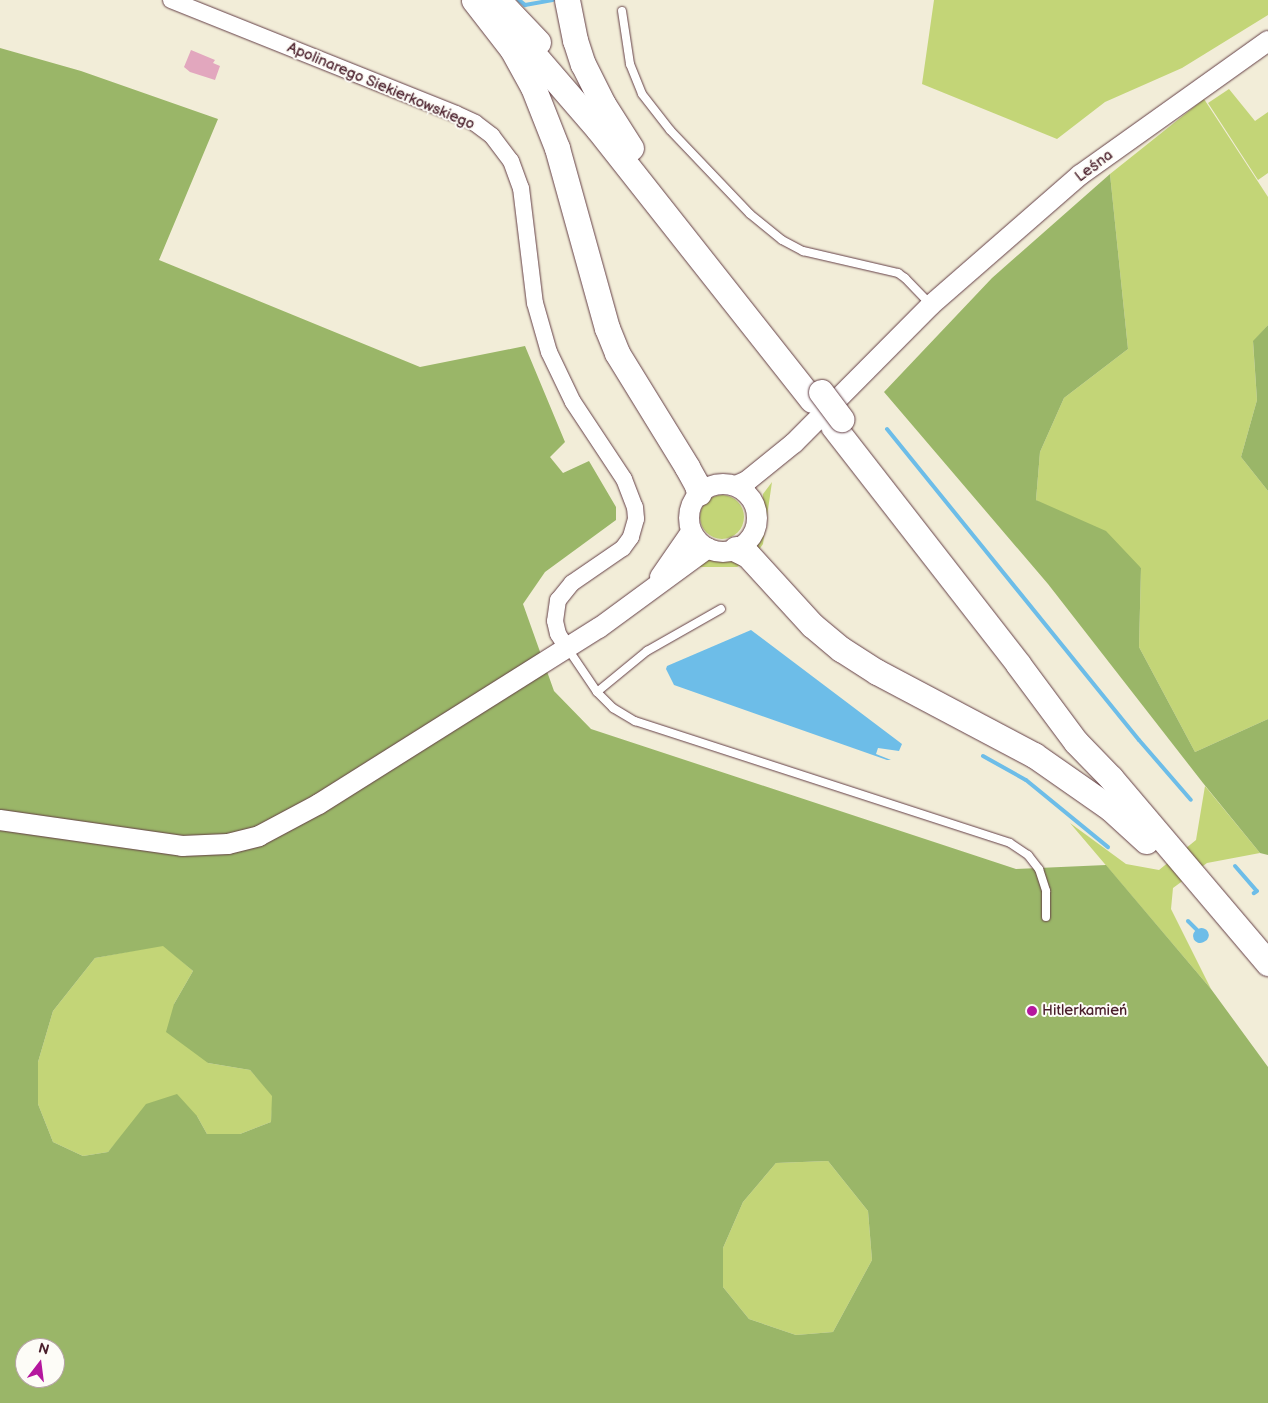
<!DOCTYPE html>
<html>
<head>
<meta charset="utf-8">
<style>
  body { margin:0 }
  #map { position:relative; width:1268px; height:1403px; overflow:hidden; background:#f2edd8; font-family:"Balsamiq Sans",sans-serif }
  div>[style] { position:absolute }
  .green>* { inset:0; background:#c3d577 }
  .round { border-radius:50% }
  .forest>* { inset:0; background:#9ab668 }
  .water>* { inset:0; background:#6dbde8 }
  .stream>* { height:4px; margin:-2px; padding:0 2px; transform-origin:2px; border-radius:2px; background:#6dbde8 }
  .canal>* { height:14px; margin:-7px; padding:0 7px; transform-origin:7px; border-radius:7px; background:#6dbde8 }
  .building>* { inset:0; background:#e2a7be }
  .roads { filter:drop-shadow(0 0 1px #633e45) drop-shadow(0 0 1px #633e45) }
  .service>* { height:8px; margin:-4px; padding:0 4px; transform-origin:4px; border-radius:4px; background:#fff }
  .minor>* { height:16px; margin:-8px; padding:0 8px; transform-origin:8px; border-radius:8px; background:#fff }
  .tertiary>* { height:20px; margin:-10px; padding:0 10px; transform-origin:10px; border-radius:10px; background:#fff }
  .tertiary>.ring { margin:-10px; padding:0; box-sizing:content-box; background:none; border:20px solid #fff; border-radius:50% }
  .primary>* { height:25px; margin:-12.5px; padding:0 12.5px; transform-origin:12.5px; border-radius:12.5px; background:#fff }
  .bridges { filter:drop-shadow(0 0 1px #633e45) drop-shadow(0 0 1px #633e45) }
  .primary-bridge>* { height:25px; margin:-12.5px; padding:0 12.5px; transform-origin:12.5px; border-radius:12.5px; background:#fff }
  .dots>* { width:14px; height:14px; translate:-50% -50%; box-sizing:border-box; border:2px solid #fdfcf7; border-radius:50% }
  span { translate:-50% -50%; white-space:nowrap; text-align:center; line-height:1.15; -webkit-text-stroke:4px #fdfcf7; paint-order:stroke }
  .street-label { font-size:15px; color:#4a1f2b }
  .poi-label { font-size:15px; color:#4a1f2b }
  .left { translate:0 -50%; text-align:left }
  .north { position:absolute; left:15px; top:1338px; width:50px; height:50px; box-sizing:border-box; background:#fdfcf7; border:1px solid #b5a4a5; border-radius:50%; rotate:15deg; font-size:14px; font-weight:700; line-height:20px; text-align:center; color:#4a1f2b }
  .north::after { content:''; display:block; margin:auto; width:18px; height:22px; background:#b5179e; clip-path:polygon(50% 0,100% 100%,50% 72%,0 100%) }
</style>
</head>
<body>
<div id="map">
  <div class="green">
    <div style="clip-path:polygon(934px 0,1268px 0,1268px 15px,1182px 68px,1105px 102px,1057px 139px,922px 84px)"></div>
    <div style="clip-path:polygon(1229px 89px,1255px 121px,1268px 112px,1268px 173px,1258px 180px,1208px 103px)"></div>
    <div style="clip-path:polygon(1204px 99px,1268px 197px,1268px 325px,1253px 342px,1257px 400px,1241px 457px,1268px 491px,1268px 719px,1195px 752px,1139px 647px,1141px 568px,1036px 500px,1040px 452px,1064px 398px,1128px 349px,1110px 174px)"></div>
    <div style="clip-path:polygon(772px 482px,763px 544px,756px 554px,751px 545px,761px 526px,763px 494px)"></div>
    <div class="round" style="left:700px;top:495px;width:44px;height:44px"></div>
    <div style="clip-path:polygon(713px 556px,732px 557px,746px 562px,737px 567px,689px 567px)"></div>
    <div style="clip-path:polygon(1205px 786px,1260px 853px,1207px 863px,1173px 888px,1171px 909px,1211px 989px,1070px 823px,1126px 864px,1159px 870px,1196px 840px)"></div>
    <div style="clip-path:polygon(163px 945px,193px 971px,174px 1004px,208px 1063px,250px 1070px,273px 1096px,271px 1122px,240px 1134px,207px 1134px,197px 1116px,127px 1130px,108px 1152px,83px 1156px,53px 1142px,38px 1104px,38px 1062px,53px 1011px,95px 958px)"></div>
    <div style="clip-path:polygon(828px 1161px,868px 1211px,872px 1260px,833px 1332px,796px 1335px,749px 1319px,723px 1287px,723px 1248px,743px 1202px,776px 1163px)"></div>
  </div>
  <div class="forest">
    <div style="clip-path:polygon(evenodd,0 48px,81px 71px,218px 119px,159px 260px,420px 367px,525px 346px,565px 442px,550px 457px,563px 473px,589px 461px,616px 507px,616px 520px,545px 572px,523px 604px,554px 691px,591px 729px,1016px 869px,1106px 865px,1211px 989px,1268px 1067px,1268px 1403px,0 1403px,0 48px,163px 946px,193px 971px,174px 1004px,166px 1032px,208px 1063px,250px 1070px,272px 1096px,271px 1122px,240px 1134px,207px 1134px,197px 1116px,177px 1094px,146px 1104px,108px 1152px,83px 1156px,53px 1142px,38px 1104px,38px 1062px,53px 1011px,95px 958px,163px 946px,0 48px,828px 1161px,868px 1211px,872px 1260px,833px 1332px,796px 1335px,749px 1319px,723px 1287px,723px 1248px,743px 1202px,776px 1163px,828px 1161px,0 48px,25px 1348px,55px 1348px,55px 1378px,25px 1378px,25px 1348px)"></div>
    <div style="clip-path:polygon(1110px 174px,1128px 349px,1064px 398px,1040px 452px,1036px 500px,1106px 531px,1141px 568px,1139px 647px,1195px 752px,1268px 719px,1268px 855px,1260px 853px,1203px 783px,1048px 584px,884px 392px,992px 278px)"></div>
    <div style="clip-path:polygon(1268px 325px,1268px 491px,1241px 457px,1257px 400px,1253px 341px)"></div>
  </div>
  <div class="water">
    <div style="clip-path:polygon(751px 630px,902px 744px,899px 751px,878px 748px,876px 754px,891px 760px,887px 760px,674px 685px,666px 669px,667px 666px)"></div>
  </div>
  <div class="stream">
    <div style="left:519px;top:0;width:8px;rotate:40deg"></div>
    <div style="left:525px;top:5px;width:28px;rotate:-10deg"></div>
    <div style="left:887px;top:429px;width:400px;rotate:51deg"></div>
    <div style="left:1139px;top:740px;width:79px;rotate:49.1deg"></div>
    <div style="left:983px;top:756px;width:49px;rotate:29.2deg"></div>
    <div style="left:1026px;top:780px;width:106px;rotate:39.3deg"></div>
    <div style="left:1235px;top:866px;width:33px;rotate:49deg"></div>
    <div style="left:1257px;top:891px;width:4px;rotate:146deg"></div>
    <div style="left:1188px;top:921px;width:20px;rotate:45deg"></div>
    <div style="left:1202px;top:935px;width:3px;rotate:-45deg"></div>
  </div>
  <div class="canal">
    <div style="left:1200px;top:936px;width:2px;rotate:-27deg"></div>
  </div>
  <div class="building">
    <div style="clip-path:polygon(191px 50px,215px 60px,213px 63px,220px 66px,215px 80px,190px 72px,184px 67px)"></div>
  </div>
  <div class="roads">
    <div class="service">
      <div style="left:622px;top:11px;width:54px;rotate:81.4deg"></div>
      <div style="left:630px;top:64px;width:32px;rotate:68deg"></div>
      <div style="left:642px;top:94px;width:46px;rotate:52.1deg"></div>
      <div style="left:670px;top:130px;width:116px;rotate:46.4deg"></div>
      <div style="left:750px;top:214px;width:41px;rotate:39.1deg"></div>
      <div style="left:782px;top:240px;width:24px;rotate:28deg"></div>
      <div style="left:803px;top:251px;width:98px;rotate:13deg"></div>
      <div style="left:898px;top:273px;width:9px;rotate:36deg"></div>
      <div style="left:905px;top:278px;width:37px;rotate:46deg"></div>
      <div style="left:568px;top:649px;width:52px;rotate:56deg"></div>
      <div style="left:597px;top:692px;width:23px;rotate:45deg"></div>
      <div style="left:613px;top:708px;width:26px;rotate:31deg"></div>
      <div style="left:635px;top:721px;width:394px;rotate:18deg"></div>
      <div style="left:1010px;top:843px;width:22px;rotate:34deg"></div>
      <div style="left:1028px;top:855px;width:18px;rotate:52deg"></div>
      <div style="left:1039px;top:869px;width:23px;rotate:72deg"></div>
      <div style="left:1046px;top:891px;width:26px;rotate:90deg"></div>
      <div style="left:597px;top:692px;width:65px;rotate:-39.4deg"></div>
      <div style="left:647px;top:651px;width:85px;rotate:-29.6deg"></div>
    </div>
    <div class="minor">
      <div style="left:171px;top:0;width:307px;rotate:21.8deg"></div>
      <div style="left:456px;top:114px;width:21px;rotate:25deg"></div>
      <div style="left:475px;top:123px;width:21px;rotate:37deg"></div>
      <div style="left:492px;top:136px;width:31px;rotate:53deg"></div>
      <div style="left:511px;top:161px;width:29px;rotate:70deg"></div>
      <div style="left:521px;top:188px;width:116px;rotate:83.1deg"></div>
      <div style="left:535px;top:303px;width:51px;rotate:74.1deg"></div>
      <div style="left:549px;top:352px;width:55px;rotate:64.4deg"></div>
      <div style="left:573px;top:402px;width:92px;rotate:56.5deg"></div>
      <div style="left:624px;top:479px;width:30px;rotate:69deg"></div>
      <div style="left:635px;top:507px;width:12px;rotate:85deg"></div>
      <div style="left:636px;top:519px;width:19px;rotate:106deg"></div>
      <div style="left:631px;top:537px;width:14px;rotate:126deg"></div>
      <div style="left:623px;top:548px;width:62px;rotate:145.5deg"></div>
      <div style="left:572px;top:583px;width:22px;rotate:129deg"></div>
      <div style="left:558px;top:600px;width:21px;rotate:98deg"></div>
      <div style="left:555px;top:621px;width:13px;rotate:77deg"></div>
      <div style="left:558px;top:634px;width:17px;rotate:57deg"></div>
    </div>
    <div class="tertiary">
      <div class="ring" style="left:689px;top:484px;width:48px;height:48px"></div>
      <div style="left:736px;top:486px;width:12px;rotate:-24deg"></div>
      <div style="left:747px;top:481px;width:60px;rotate:-39deg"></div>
      <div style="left:794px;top:443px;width:194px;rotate:-45.2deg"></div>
      <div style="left:931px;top:305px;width:198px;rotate:-41.1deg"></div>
      <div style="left:1080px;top:175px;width:231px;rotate:-35.5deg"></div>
      <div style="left:660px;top:577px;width:55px;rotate:-55.4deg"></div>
      <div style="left:0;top:820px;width:184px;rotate:8.1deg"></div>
      <div style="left:182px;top:846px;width:46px;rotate:-2.5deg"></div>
      <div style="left:228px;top:844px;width:32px;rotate:-14deg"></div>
      <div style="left:259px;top:836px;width:68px;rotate:-28.1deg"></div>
      <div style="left:319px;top:804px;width:331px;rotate:-32.2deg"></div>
      <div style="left:599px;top:628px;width:135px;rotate:-36.3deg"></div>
    </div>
    <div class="primary">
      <div style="left:474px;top:0;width:62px;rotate:52.2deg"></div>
      <div style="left:512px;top:49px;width:43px;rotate:61.1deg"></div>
      <div style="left:533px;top:87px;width:66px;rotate:68.5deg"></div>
      <div style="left:557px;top:148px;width:187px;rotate:74.5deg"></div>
      <div style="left:607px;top:328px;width:27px;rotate:68deg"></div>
      <div style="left:617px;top:353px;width:134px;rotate:58.4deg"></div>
      <div style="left:687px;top:467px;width:21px;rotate:61deg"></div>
      <div style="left:697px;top:485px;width:8px;rotate:76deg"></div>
      <div style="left:498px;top:0;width:58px;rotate:46.4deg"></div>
      <div style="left:567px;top:0;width:41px;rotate:78.7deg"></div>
      <div style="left:575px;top:40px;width:25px;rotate:72deg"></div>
      <div style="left:583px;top:64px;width:45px;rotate:63.4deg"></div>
      <div style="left:603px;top:104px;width:52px;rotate:57.5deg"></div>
      <div style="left:516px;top:34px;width:125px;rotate:49.2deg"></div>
      <div style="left:598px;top:129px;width:345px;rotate:51.7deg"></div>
      <div style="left:833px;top:426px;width:301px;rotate:52.1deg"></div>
      <div style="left:1018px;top:664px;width:97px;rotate:53.4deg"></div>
      <div style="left:1076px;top:742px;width:50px;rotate:45.8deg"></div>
      <div style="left:1111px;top:778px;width:243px;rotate:49.7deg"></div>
      <div style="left:736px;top:549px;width:13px;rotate:27deg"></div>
      <div style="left:748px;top:555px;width:95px;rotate:47.6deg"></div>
      <div style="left:812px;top:625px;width:38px;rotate:40deg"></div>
      <div style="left:841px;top:649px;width:43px;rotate:32.6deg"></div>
      <div style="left:877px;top:672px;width:178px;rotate:27.9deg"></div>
      <div style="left:1034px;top:755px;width:93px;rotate:34.9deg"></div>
      <div style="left:1110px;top:808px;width:49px;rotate:42.5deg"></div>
    </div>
  </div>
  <div class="bridges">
    <div class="primary-bridge">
      <div style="left:821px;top:392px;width:34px;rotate:53deg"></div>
    </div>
  </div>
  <div class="dots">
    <div style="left:1032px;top:1011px;background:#b5179e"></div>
  </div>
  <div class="street-label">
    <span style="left:381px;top:86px;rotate:23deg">Apolinarego Siekierkowskiego</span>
    <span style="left:1094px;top:166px;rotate:-37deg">Leśna</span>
  </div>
  <div class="poi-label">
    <span class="left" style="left:1042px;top:1011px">Hitlerkamień</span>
  </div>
  <div class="north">N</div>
</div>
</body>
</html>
